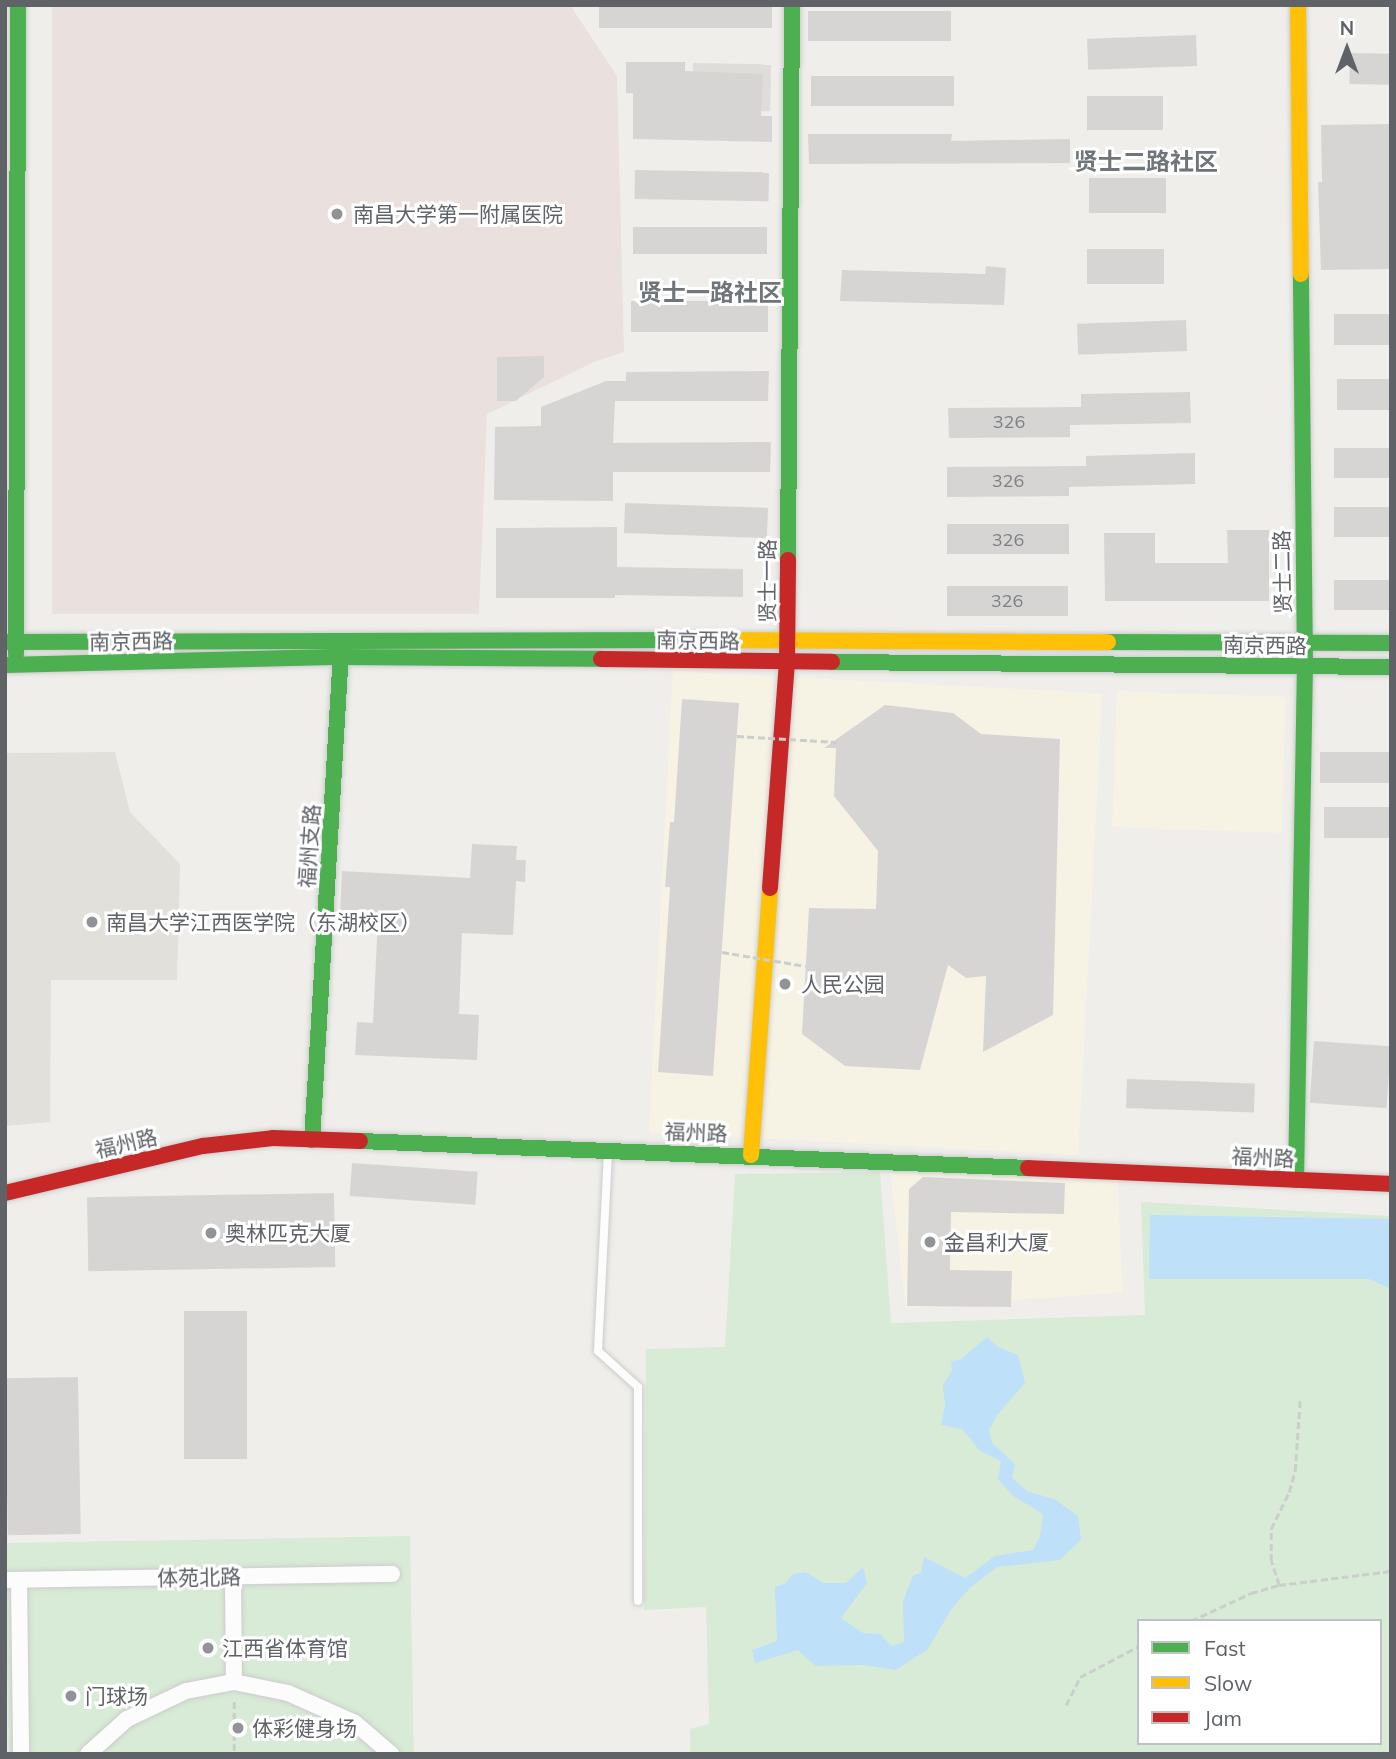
<!DOCTYPE html>
<html>
<head>
<meta charset="utf-8">
<style>
  body { margin:0 }
  #map { position:relative; width:1396px; height:1759px; overflow:hidden; background:#efeeea; font-family:Mulish,"Noto Sans SC",sans-serif }
  div>[style] { position:absolute }
  .commercial>* { inset:0; background:#f7f3e4; transform-origin:0 0 }
  .industrial>* { inset:0; background:#dfddda; transform-origin:0 0 }
  .education>* { inset:0; background:#e2e0da }
  .medical>* { inset:0; background:#eae0de }
  .green>* { inset:0; background:#d8ebd6; transform-origin:0 0 }
  .water>* { inset:0; background:#bfe0f9 }
  .building>* { inset:0; background:#d6d5d3; transform-origin:0 0 }
  .path>* { height:2.5px; margin-top:-1.25px; transform-origin:0; background:repeating-linear-gradient(90deg,#cacfcc 0 7px,transparent 0 10.5px) }
  .roads { filter:drop-shadow(0 0 2px #cbcccc) drop-shadow(0 0 2px #cbcccc) }
  .lane>* { height:8px; margin:-4px; padding:0 4px; transform-origin:4px; border-radius:4px; background:#fdfcfc }
  .street>* { height:16px; margin:-8px; padding:0 8px; transform-origin:8px; border-radius:8px; background:#fdfcfc }
  .fast>* { height:16px; margin:-8px; padding:0 8px; transform-origin:8px; border-radius:8px; background:#4caf50 }
  .slow>* { height:16px; margin:-8px; padding:0 8px; transform-origin:8px; border-radius:8px; background:#ffc107 }
  .jam>* { height:16px; margin:-8px; padding:0 8px; transform-origin:8px; border-radius:8px; background:#c62828 }
  .path-bridge>* { height:2.5px; margin-top:-1.25px; transform-origin:0; background:repeating-linear-gradient(90deg,#cacfcc 0 7px,transparent 0 10.5px) }
  .dots>* { width:19px; height:19px; translate:-50% -50%; box-sizing:border-box; border:4px solid #fff; border-radius:50% }
  span { translate:-50% -50%; white-space:nowrap; text-align:center; line-height:1.15; -webkit-text-stroke:6px #fff; paint-order:stroke }
  .number-label { font-size:18px; color:#7e8184 }
  .number-label span { -webkit-text-stroke-width:0 }
  .poi-label { font-size:21px; color:#5f6368 }
  .left { translate:0 -50%; text-align:left }
  .street-label { font-size:21px; color:#5f6368 }
  .quarter-label { font-size:24px; color:#70757a; font-weight:700 }
  .frame { position:absolute; inset:0; border:7px solid #5f6368; pointer-events:none }
  .legend { position:absolute; left:1137px; top:1619px; width:245px; height:126px; box-sizing:border-box; background:#fff; border:2px solid #bfc1c3; margin:0; padding:9px 12px; list-style:none; font-size:21px; color:#5f6368 }
  .legend li { display:flex; align-items:center; gap:14px; height:35px }
  .legend b { width:35px; border:2px solid #bfc1c3 }
  .north { position:absolute; left:1312px; top:14px; width:70px; height:70px; -webkit-text-stroke:5px #fff; paint-order:stroke; rotate:0deg; font-size:19px; font-weight:700; line-height:28px; text-align:center; color:#5f6368 }
  .north::after { content:''; display:block; margin:auto; width:24px; height:32px; background:#5f6368; clip-path:polygon(50% 0,100% 100%,50% 72%,0 100%) }
</style>
</head>
<body>
<div id="map">
  <div class="commercial">
    <div style="left:673px;top:671px;width:430px;height:462px;rotate:3deg"></div>
    <div style="left:1117px;top:691px;width:169px;height:136px;rotate:2deg"></div>
    <div style="clip-path:polygon(890px 1172px,1118px 1181px,1122px 1292px,906px 1309px)"></div>
  </div>
  <div class="industrial">
    <div style="left:693px;top:63px;width:78px;height:47px;rotate:1deg"></div>
  </div>
  <div class="education">
    <div style="clip-path:polygon(115px 752px,130px 812px,180px 864px,177px 980px,51px 980px,50px 1122px,5px 1126px,5px 753px)"></div>
  </div>
  <div class="medical">
    <div style="clip-path:polygon(52px 5px,570px 5px,617px 76px,624px 352px,594px 362px,487px 414px,479px 614px,52px 614px)"></div>
  </div>
  <div class="green">
    <div style="clip-path:polygon(evenodd,880px 1172px,891px 1323px,1145px 1315px,1141px 1202px,1391px 1216px,1391px 1754px,690px 1754px,690px 1729px,709px 1724px,706px 1607px,644px 1610px,646px 1349px,725px 1347px,735px 1174px,880px 1172px,1139px 1621px,1380px 1621px,1380px 1743px,1139px 1743px,1139px 1621px)"></div>
    <div style="left:410px;top:1536px;width:218px;height:405px;rotate:89deg"></div>
  </div>
  <div class="water">
    <div style="clip-path:polygon(1150px 1215px,1391px 1219px,1391px 1289px,1369px 1279px,1149px 1279px)"></div>
    <div style="clip-path:polygon(987px 1337px,998px 1347px,1018px 1355px,1025px 1383px,998px 1414px,989px 1430px,992px 1443px,1015px 1464px,1012px 1478px,1027px 1491px,1056px 1500px,1078px 1516px,1081px 1540px,1060px 1560px,997px 1567px,971px 1587px,952px 1608px,928px 1649px,896px 1670px,864px 1665px,815px 1666px,798px 1650px,755px 1663px,752px 1650px,777px 1641px,775px 1587px,786px 1583px,793px 1574px,806px 1572px,823px 1583px,846px 1583px,863px 1567px,867px 1583px,841px 1618px,863px 1633px,880px 1634px,892px 1646px,904px 1642px,903px 1601px,913px 1576px,921px 1572px,924px 1557px,965px 1578px,995px 1556px,1033px 1550px,1040px 1536px,1043px 1514px,1013px 1496px,998px 1479px,1001px 1461px,980px 1451px,962px 1429px,941px 1425px,945px 1405px,943px 1385px,952px 1370px,951px 1361px,960px 1360px)"></div>
  </div>
  <div class="building">
    <div style="left:599px;top:5px;width:173px;height:23px"></div>
    <div style="left:951px;top:11px;width:30px;height:143px;rotate:90deg"></div>
    <div style="left:1196px;top:35px;width:31px;height:109px;rotate:88deg"></div>
    <div style="left:1350px;top:53px;width:41px;height:31px;rotate:1deg"></div>
    <div style="clip-path:polygon(626px 62px,685px 62px,685px 71px,763px 74px,761px 116px,772px 116px,772px 142px,633px 139px,633px 93px,626px 93px)"></div>
    <div style="left:811px;top:76px;width:143px;height:30px"></div>
    <div style="left:1087px;top:96px;width:76px;height:34px"></div>
    <div style="clip-path:polygon(1391px 124px,1391px 269px,1321px 270px,1318px 182px,1322px 182px,1321px 125px)"></div>
    <div style="clip-path:polygon(808px 134px,952px 134px,951px 141px,1070px 139px,1070px 163px,809px 164px)"></div>
    <div style="left:635px;top:170px;width:134px;height:29px;rotate:1deg"></div>
    <div style="left:1089px;top:178px;width:77px;height:35px"></div>
    <div style="left:633px;top:227px;width:134px;height:27px"></div>
    <div style="left:1087px;top:249px;width:77px;height:35px"></div>
    <div style="clip-path:polygon(986px 266px,1006px 268px,1004px 305px,840px 301px,842px 270px,985px 274px)"></div>
    <div style="left:631px;top:301px;width:137px;height:31px"></div>
    <div style="left:1391px;top:314px;width:31px;height:57px;rotate:90deg"></div>
    <div style="left:1186px;top:320px;width:31px;height:109px;rotate:88deg"></div>
    <div style="clip-path:polygon(544px 356px,544px 377px,516px 401px,497px 401px,497px 357px)"></div>
    <div style="clip-path:polygon(769px 371px,768px 401px,615px 401px,613px 443px,771px 442px,770px 472px,613px 472px,613px 501px,494px 500px,495px 427px,541px 426px,541px 407px,606px 381px,626px 381px,626px 372px)"></div>
    <div style="left:1391px;top:379px;width:31px;height:54px;rotate:90deg"></div>
    <div style="clip-path:polygon(1190px 392px,1191px 423px,1070px 425px,1070px 437px,949px 438px,948px 408px,1081px 407px,1081px 394px)"></div>
    <div style="left:1391px;top:448px;width:30px;height:57px;rotate:90deg"></div>
    <div style="clip-path:polygon(1195px 453px,1195px 484px,1069px 487px,1069px 496px,947px 497px,947px 467px,1086px 466px,1086px 456px)"></div>
    <div style="left:1391px;top:507px;width:30px;height:57px;rotate:90deg"></div>
    <div style="left:768px;top:508px;width:30px;height:143px;rotate:92deg"></div>
    <div style="left:1069px;top:524px;width:30px;height:122px;rotate:90deg"></div>
    <div style="clip-path:polygon(617px 527px,617px 567px,743px 569px,743px 597px,615px 595px,615px 598px,496px 598px,496px 528px)"></div>
    <div style="clip-path:polygon(1227px 530px,1269px 530px,1269px 601px,1105px 601px,1104px 533px,1155px 533px,1155px 563px,1228px 563px)"></div>
    <div style="left:1391px;top:580px;width:30px;height:57px;rotate:90deg"></div>
    <div style="left:1068px;top:586px;width:30px;height:121px;rotate:90deg"></div>
    <div style="clip-path:polygon(682px 699px,739px 703px,713px 1076px,658px 1072px,670px 887px,665px 887px,670px 822px,674px 822px)"></div>
    <div style="clip-path:polygon(885px 705px,953px 713px,981px 734px,1060px 739px,1053px 1015px,983px 1052px,986px 976px,966px 978px,948px 965px,920px 1070px,845px 1066px,802px 1034px,809px 908px,876px 909px,878px 851px,834px 796px,836px 748px,824px 748px)"></div>
    <div style="left:1391px;top:752px;width:31px;height:71px;rotate:90deg"></div>
    <div style="left:1391px;top:807px;width:31px;height:67px;rotate:90deg"></div>
    <div style="clip-path:polygon(472px 844px,517px 846px,516px 860px,526px 860px,525px 882px,516px 881px,513px 935px,462px 933px,459px 1014px,479px 1015px,477px 1060px,355px 1055px,357px 1022px,373px 1023px,378px 917px,340px 915px,342px 871px,470px 878px)"></div>
    <div style="left:1314px;top:1041px;width:77px;height:62px;rotate:4deg"></div>
    <div style="left:1127px;top:1079px;width:128px;height:29px;rotate:2deg"></div>
    <div style="left:352px;top:1163px;width:126px;height:33px;rotate:4deg"></div>
    <div style="clip-path:polygon(923px 1177px,1065px 1183px,1064px 1214px,951px 1212px,950px 1270px,1012px 1271px,1011px 1307px,907px 1306px,909px 1189px)"></div>
    <div style="left:334px;top:1193px;width:74px;height:247px;rotate:89deg"></div>
    <div style="left:184px;top:1311px;width:63px;height:148px"></div>
    <div style="left:78px;top:1377px;width:157px;height:73px;rotate:89deg"></div>
  </div>
  <div class="path">
    <div style="left:1279px;top:1585px;width:25px;rotate:-108deg"></div>
    <div style="left:1271px;top:1561px;width:32px;rotate:-90deg"></div>
    <div style="left:1271px;top:1529px;width:41px;rotate:-64.1deg"></div>
    <div style="left:1289px;top:1492px;width:22px;rotate:-74deg"></div>
    <div style="left:1295px;top:1471px;width:72px;rotate:-86deg"></div>
    <div style="left:1191px;top:1621px;width:66px;rotate:-25deg"></div>
    <div style="left:1251px;top:1593px;width:29px;rotate:-16deg"></div>
    <div style="left:1279px;top:1585px;width:113px;rotate:-7.1deg"></div>
    <div style="left:1066px;top:1705px;width:31px;rotate:-63deg"></div>
    <div style="left:1080px;top:1677px;width:67px;rotate:-27.7deg"></div>
    <div style="left:234px;top:1751px;width:52px;rotate:-90deg"></div>
  </div>
  <div class="roads">
    <div class="lane">
      <div style="left:608px;top:1153px;width:198px;rotate:92.9deg"></div>
      <div style="left:598px;top:1351px;width:54px;rotate:42deg"></div>
      <div style="left:638px;top:1387px;width:214px;rotate:90deg"></div>
    </div>
    <div class="street">
      <div style="left:233px;top:1577px;width:105px;rotate:89.5deg"></div>
      <div style="left:5px;top:1580px;width:387px;rotate:-0.9deg"></div>
      <div style="left:19px;top:1580px;width:174px;rotate:89.3deg"></div>
      <div style="left:88px;top:1754px;width:52px;rotate:-41.9deg"></div>
      <div style="left:127px;top:1719px;width:65px;rotate:-25.4deg"></div>
      <div style="left:186px;top:1691px;width:49px;rotate:-10.6deg"></div>
      <div style="left:234px;top:1682px;width:55px;rotate:11.5deg"></div>
      <div style="left:288px;top:1693px;width:73px;rotate:24.1deg"></div>
      <div style="left:355px;top:1723px;width:48px;rotate:40.7deg"></div>
    </div>
    <div class="fast">
      <div style="left:788px;top:560px;width:555px;rotate:-89.59deg"></div>
      <div style="left:5px;top:642px;width:691px;rotate:-0.17deg"></div>
      <div style="left:1108px;top:642px;width:283px;rotate:0.2deg"></div>
      <div style="left:16px;top:654px;width:649px;rotate:-89.82deg"></div>
      <div style="left:832px;top:662px;width:559px;rotate:0.51deg"></div>
      <div style="left:5px;top:665px;width:337px;rotate:-1.4deg"></div>
      <div style="left:342px;top:657px;width:259px;rotate:0.4deg"></div>
      <div style="left:312px;top:1140px;width:499px;rotate:-86.6deg"></div>
      <div style="left:360px;top:1141px;width:669px;rotate:2.31deg"></div>
      <div style="left:1296px;top:1180px;width:514px;rotate:-89deg"></div>
      <div style="left:1305px;top:666px;width:392px;rotate:-90.6deg"></div>
    </div>
    <div class="slow">
      <div style="left:1298px;top:5px;width:269px;rotate:89.4deg"></div>
      <div style="left:696px;top:640px;width:412px;rotate:0.3deg"></div>
      <div style="left:751px;top:1155px;width:268px;rotate:-85.9deg"></div>
    </div>
    <div class="jam">
      <div style="left:601px;top:659px;width:231px;rotate:0.7deg"></div>
      <div style="left:770px;top:888px;width:227px;rotate:-85.7deg"></div>
      <div style="left:787px;top:662px;width:102px;rotate:-89.4deg"></div>
      <div style="left:1028px;top:1168px;width:363px;rotate:2.5deg"></div>
      <div style="left:5px;top:1193px;width:204px;rotate:-13.4deg"></div>
      <div style="left:203px;top:1146px;width:70px;rotate:-6.5deg"></div>
      <div style="left:273px;top:1138px;width:87px;rotate:2deg"></div>
    </div>
  </div>
  <div class="path-bridge">
    <div style="left:737px;top:736px;width:100px;rotate:3.4deg"></div>
    <div style="left:722px;top:952px;width:85px;rotate:9.5deg"></div>
  </div>
  <div class="dots">
    <div style="left:337px;top:214px;background:#919496"></div>
    <div style="left:92px;top:922px;background:#919496"></div>
    <div style="left:785px;top:984px;background:#919496"></div>
    <div style="left:211px;top:1233px;background:#919496"></div>
    <div style="left:930px;top:1242px;background:#919496"></div>
    <div style="left:208px;top:1648px;background:#919496"></div>
    <div style="left:71px;top:1696px;background:#919496"></div>
    <div style="left:238px;top:1728px;background:#919496"></div>
  </div>
  <div class="number-label">
    <span style="left:1009px;top:422px">326</span>
    <span style="left:1008px;top:481px">326</span>
    <span style="left:1008px;top:540px">326</span>
    <span style="left:1007px;top:601px">326</span>
  </div>
  <div class="poi-label">
    <span class="left" style="left:353px;top:214px">南昌大学第一附属医院</span>
    <span class="left" style="left:106px;top:922px">南昌大学江西医学院（东湖校区）</span>
    <span class="left" style="left:801px;top:984px">人民公园</span>
    <span class="left" style="left:225px;top:1233px">奥林匹克大厦</span>
    <span class="left" style="left:944px;top:1242px">金昌利大厦</span>
    <span class="left" style="left:222px;top:1648px">江西省体育馆</span>
    <span class="left" style="left:85px;top:1696px">门球场</span>
    <span class="left" style="left:252px;top:1728px">体彩健身场</span>
  </div>
  <div class="street-label">
    <span style="left:1282px;top:572px;rotate:-91deg">贤士二路</span>
    <span style="left:767px;top:581px;rotate:-90deg">贤士一路</span>
    <span style="left:698px;top:640px;rotate:1deg">南京西路</span>
    <span style="left:131px;top:641px;rotate:-1deg">南京西路</span>
    <span style="left:1265px;top:645px;rotate:1deg">南京西路</span>
    <span style="left:309px;top:846px;rotate:-86deg">福州支路</span>
    <span style="left:696px;top:1132px;rotate:2deg">福州路</span>
    <span style="left:126px;top:1143px;rotate:-13deg">福州路</span>
    <span style="left:1263px;top:1157px;rotate:3deg">福州路</span>
    <span style="left:199px;top:1577px;rotate:-1deg">体苑北路</span>
  </div>
  <div class="quarter-label">
    <span style="left:1146px;top:162px">贤士二路社区</span>
    <span style="left:710px;top:293px">贤士一路社区</span>
  </div>
  <div class="frame"></div>
  <ul class="legend">
  <li><b style="height:9px;background:#4caf50"></b>Fast</li>
  <li><b style="height:9px;background:#ffc107"></b>Slow</li>
  <li><b style="height:9px;background:#c62828"></b>Jam</li>
  </ul>
  <div class="north">N</div>
</div>
</body>
</html>
